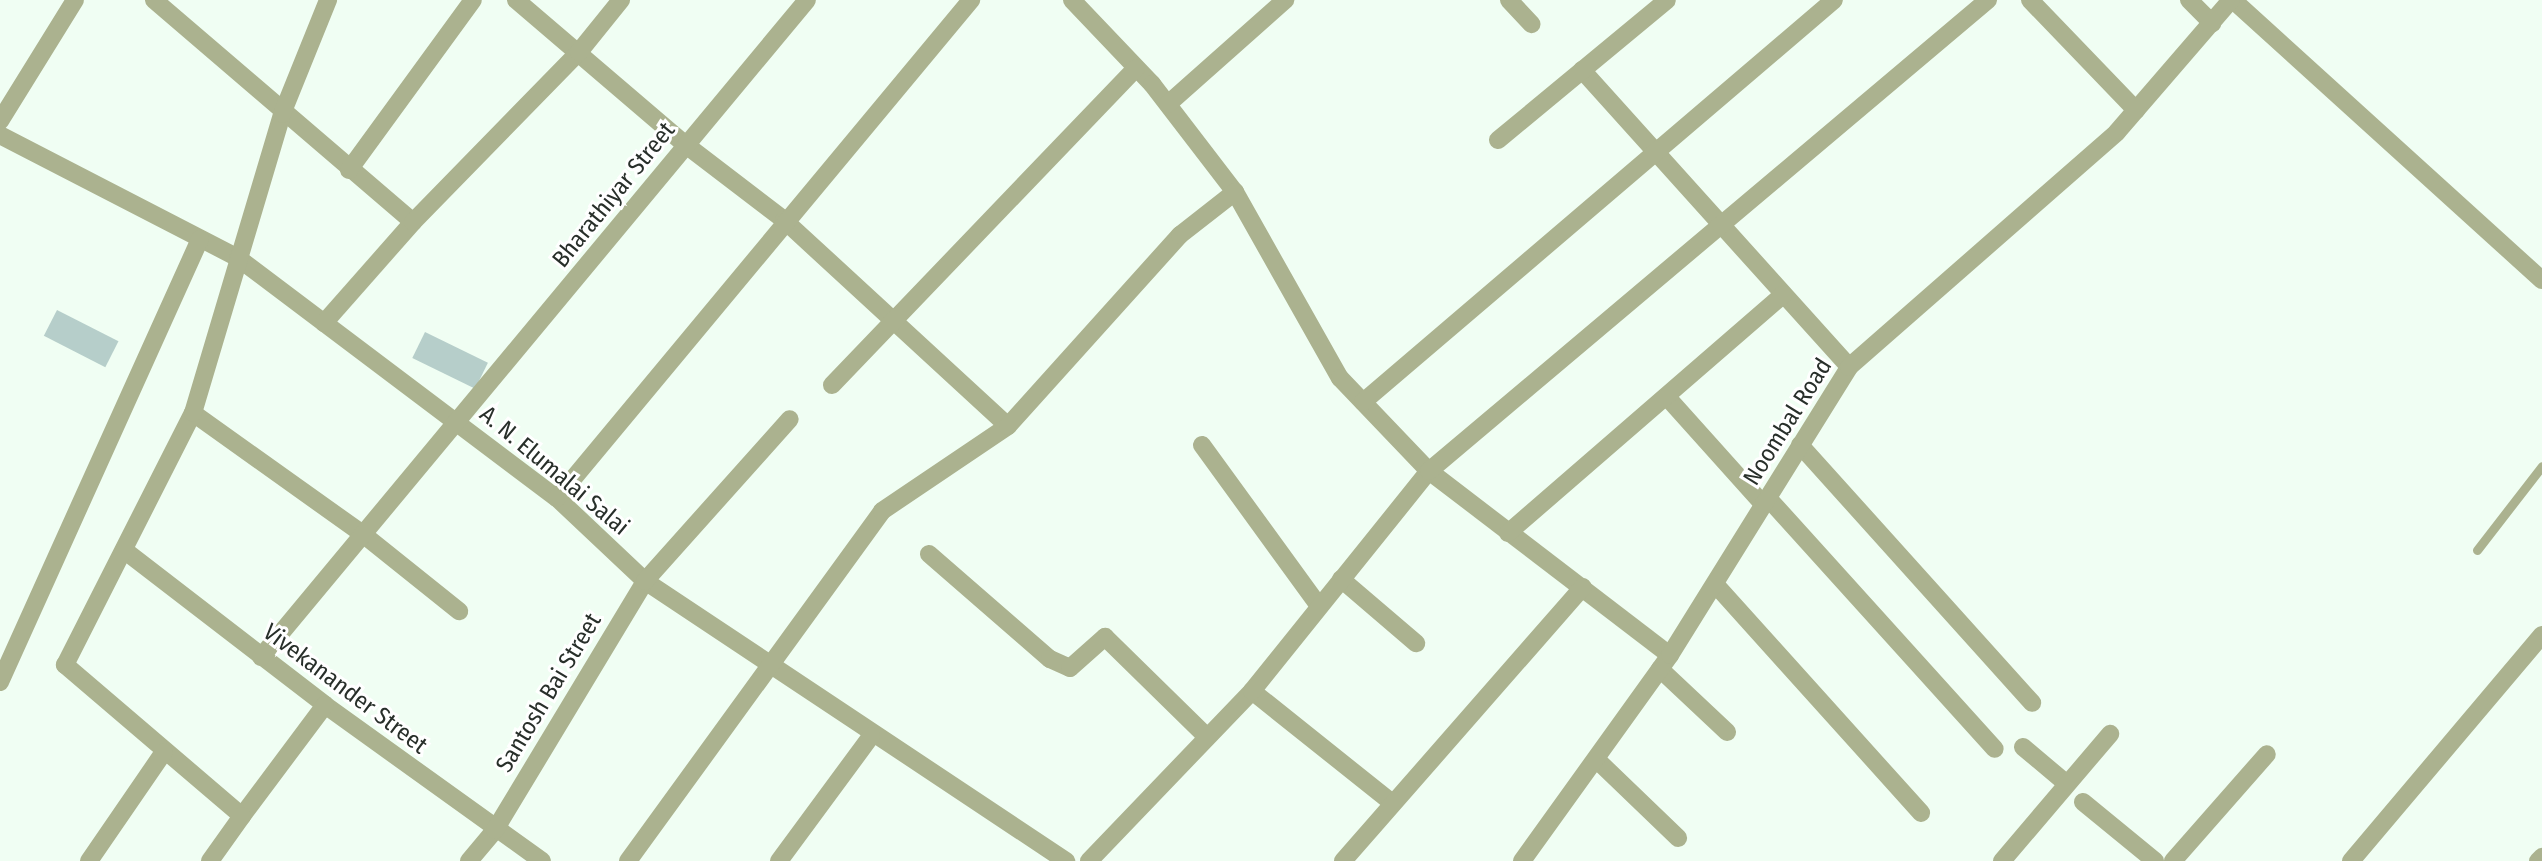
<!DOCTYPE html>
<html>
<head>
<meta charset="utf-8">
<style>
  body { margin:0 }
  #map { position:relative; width:2542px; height:861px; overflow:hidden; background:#f0fef3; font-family:"Fira Sans Condensed",sans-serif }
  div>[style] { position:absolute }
  .building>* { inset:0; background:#b6ceca; transform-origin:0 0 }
  .service>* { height:9px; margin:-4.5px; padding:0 4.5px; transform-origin:4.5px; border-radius:4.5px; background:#abb28f }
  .minor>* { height:18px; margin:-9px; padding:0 9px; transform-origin:9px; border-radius:9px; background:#abb28f }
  span { translate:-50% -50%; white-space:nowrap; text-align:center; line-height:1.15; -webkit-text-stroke:6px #fff; paint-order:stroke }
  .street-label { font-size:24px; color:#282f2a }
</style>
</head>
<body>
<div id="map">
  <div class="building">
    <div style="left:57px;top:310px;width:69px;height:29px;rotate:27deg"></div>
    <div style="left:425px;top:332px;width:70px;height:29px;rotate:26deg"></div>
  </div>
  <div class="service">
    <div style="left:2477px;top:550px;width:106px;rotate:-52.3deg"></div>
  </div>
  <div class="minor">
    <div style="left:154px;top:0;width:341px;rotate:40.6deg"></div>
    <div style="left:516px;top:0;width:223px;rotate:40.5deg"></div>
    <div style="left:686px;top:145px;width:123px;rotate:37.4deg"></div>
    <div style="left:784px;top:220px;width:304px;rotate:42.6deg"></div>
    <div style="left:1072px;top:0;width:116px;rotate:46.4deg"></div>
    <div style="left:1152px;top:84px;width:136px;rotate:52.5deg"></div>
    <div style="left:1235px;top:192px;width:214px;rotate:60.6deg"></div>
    <div style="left:1340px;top:378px;width:129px;rotate:46.3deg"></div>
    <div style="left:1429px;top:471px;width:303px;rotate:37.4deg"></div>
    <div style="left:1509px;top:0;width:33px;rotate:47deg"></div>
    <div style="left:2030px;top:0;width:153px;rotate:46.1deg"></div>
    <div style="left:2189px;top:0;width:33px;rotate:45deg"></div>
    <div style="left:2233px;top:0;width:417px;rotate:42.2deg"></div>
    <div style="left:1582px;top:70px;width:399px;rotate:48deg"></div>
    <div style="left:1168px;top:104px;width:157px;rotate:-41.6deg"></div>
    <div style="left:0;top:121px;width:142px;rotate:-58.2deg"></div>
    <div style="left:0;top:135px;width:268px;rotate:27.3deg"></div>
    <div style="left:238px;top:258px;width:399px;rotate:37deg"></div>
    <div style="left:557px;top:498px;width:121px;rotate:43.3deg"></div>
    <div style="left:645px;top:581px;width:506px;rotate:33.63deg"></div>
    <div style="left:1498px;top:140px;width:219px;rotate:-39.6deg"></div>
    <div style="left:349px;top:170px;width:210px;rotate:-53.9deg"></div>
    <div style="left:324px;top:323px;width:135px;rotate:-48.6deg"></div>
    <div style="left:413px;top:222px;width:238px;rotate:-45.7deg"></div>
    <div style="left:579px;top:52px;width:67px;rotate:-51.1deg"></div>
    <div style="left:832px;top:385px;width:439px;rotate:-46.2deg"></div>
    <div style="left:1667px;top:397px;width:145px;rotate:48.1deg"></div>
    <div style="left:1363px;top:402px;width:619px;rotate:-40.48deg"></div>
    <div style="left:193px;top:413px;width:210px;rotate:35.5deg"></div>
    <div style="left:364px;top:535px;width:122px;rotate:38.7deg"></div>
    <div style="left:1202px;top:445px;width:199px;rotate:54deg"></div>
    <div style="left:1800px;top:445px;width:347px;rotate:48deg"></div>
    <div style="left:557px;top:498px;width:648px;rotate:-50.26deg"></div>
    <div style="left:1768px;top:498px;width:338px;rotate:47.9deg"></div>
    <div style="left:1508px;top:533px;width:364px;rotate:-40.9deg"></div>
    <div style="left:124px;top:550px;width:254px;rotate:37.6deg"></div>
    <div style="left:325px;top:705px;width:267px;rotate:35.7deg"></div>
    <div style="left:929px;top:554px;width:160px;rotate:41deg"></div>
    <div style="left:1050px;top:659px;width:22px;rotate:24deg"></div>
    <div style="left:1070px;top:668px;width:47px;rotate:-41.5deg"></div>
    <div style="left:1105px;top:637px;width:140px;rotate:44.4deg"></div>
    <div style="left:1341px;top:579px;width:99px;rotate:40.5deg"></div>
    <div style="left:1715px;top:584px;width:308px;rotate:48deg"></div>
    <div style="left:261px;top:657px;width:854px;rotate:-50.27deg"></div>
    <div style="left:1660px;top:669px;width:92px;rotate:43.2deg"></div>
    <div style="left:0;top:682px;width:486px;rotate:-65.7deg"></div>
    <div style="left:1252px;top:691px;width:178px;rotate:38.6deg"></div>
    <div style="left:325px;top:705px;width:139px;rotate:126.8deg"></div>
    <div style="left:242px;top:816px;width:233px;rotate:-139.5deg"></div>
    <div style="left:65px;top:665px;width:283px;rotate:-63.1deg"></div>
    <div style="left:193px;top:413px;width:312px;rotate:-73.4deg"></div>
    <div style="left:282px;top:114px;width:123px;rotate:-68deg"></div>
    <div style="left:2023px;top:747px;width:57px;rotate:40.1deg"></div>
    <div style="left:1596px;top:759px;width:114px;rotate:43.9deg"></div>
    <div style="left:2083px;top:802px;width:93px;rotate:39.3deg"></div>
    <div style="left:89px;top:861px;width:132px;rotate:-55.5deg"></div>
    <div style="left:210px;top:861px;width:55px;rotate:-54.6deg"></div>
    <div style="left:469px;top:861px;width:40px;rotate:-50deg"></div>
    <div style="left:495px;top:830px;width:291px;rotate:-58.9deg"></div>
    <div style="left:645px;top:581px;width:217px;rotate:-48.2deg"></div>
    <div style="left:628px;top:861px;width:432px;rotate:-54deg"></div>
    <div style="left:882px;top:511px;width:152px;rotate:-34deg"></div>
    <div style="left:1008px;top:426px;width:257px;rotate:-48deg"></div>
    <div style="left:1180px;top:235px;width:70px;rotate:-38deg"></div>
    <div style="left:779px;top:861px;width:155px;rotate:-53.6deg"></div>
    <div style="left:1089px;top:861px;width:236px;rotate:-46.2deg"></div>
    <div style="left:1252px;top:691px;width:282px;rotate:-51.2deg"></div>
    <div style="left:1429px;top:471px;width:731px;rotate:-40.12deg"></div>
    <div style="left:1343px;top:861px;width:364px;rotate:-48.8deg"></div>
    <div style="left:1522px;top:861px;width:254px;rotate:-54.3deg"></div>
    <div style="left:1670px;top:655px;width:339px;rotate:-58.1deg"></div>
    <div style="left:1849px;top:367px;width:356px;rotate:-41.2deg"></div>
    <div style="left:2117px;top:132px;width:174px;rotate:-49.2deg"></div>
    <div style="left:2002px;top:861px;width:167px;rotate:-49.6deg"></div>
    <div style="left:2173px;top:861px;width:142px;rotate:-48.7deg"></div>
    <div style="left:2351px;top:861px;width:296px;rotate:-49.8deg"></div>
    <div style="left:2538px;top:861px;width:6px;rotate:-45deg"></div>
  </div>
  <div class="street-label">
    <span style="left:614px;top:195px;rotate:-51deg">Bharathiyar Street</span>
    <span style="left:1788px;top:422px;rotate:-58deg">Noombal Road</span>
    <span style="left:554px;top:471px;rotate:40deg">A. N. Elumalai Salai</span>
    <span style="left:345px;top:689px;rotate:37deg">Vivekanander Street</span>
    <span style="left:549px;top:693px;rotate:-59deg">Santosh Bai Street</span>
  </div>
</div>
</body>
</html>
